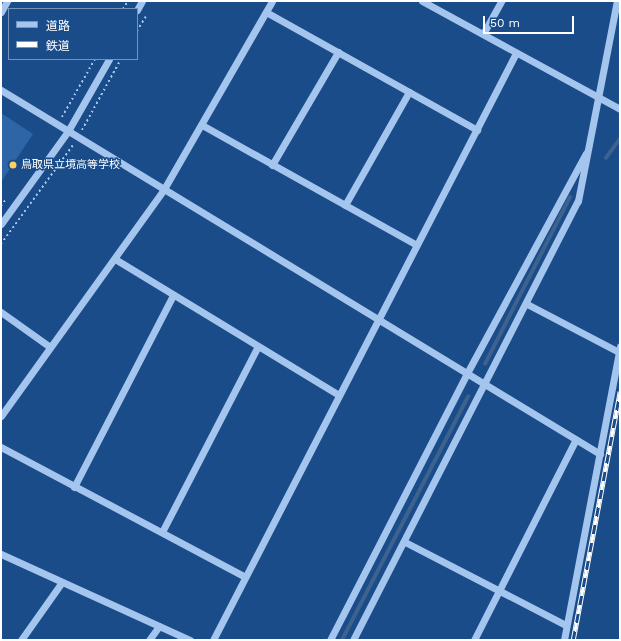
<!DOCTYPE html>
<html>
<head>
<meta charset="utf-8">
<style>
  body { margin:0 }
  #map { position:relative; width:621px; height:641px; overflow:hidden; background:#1a4c89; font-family:"Work Sans","Noto Sans JP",sans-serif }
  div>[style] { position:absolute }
  .green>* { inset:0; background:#2d65a7 }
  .stream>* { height:3.5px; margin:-1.75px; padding:0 1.75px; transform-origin:1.75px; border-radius:1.75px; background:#3d628e }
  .path>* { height:2px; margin-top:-1px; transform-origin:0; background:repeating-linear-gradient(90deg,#a4c5ed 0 2px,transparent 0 5px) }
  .minor>* { height:7px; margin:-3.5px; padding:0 3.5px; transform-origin:3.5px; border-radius:3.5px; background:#a4c5ed }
  .rail>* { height:4.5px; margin-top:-2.25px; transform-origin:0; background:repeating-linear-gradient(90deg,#1a4c89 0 9px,#fff 0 18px); box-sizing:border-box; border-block:1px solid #fff }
  .dots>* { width:11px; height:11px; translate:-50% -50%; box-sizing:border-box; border:2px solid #1a4c89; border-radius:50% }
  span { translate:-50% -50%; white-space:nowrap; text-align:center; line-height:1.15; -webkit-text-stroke:3px #1a4c89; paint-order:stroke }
  .poi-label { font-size:11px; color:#fff }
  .left { translate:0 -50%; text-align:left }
  .frame { position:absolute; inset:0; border:2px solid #fff; pointer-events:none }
  .legend { position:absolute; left:8px; top:8px; width:130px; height:52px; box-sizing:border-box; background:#1a4c89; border:1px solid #7694b8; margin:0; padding:5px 7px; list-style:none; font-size:12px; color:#fff }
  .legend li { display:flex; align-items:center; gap:8px; height:20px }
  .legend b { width:20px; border:1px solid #7694b8 }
  .scale { position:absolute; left:483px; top:16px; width:91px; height:18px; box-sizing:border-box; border:2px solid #fff; border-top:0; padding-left:5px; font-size:12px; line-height:14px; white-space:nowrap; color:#fff; -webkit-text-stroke:3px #1a4c89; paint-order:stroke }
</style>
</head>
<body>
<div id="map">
  <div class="green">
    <div style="clip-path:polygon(1px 113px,33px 134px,1px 182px)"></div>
  </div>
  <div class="stream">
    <div style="left:606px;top:158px;width:24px;rotate:-54deg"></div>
    <div style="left:485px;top:364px;width:187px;rotate:-63deg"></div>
    <div style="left:342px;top:640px;width:274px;rotate:-62.6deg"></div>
  </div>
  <div class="path">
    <div style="left:123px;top:9px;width:9px;rotate:-58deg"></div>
    <div style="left:137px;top:31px;width:17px;rotate:-59deg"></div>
    <div style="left:62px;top:117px;width:67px;rotate:-60.4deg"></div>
    <div style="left:82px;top:130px;width:81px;rotate:-61.2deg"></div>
    <div style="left:1px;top:206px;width:9px;rotate:-54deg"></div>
    <div style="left:1px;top:244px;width:122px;rotate:-54deg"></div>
  </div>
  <div class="minor">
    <div style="left:422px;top:1px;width:226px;rotate:28.6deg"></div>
    <div style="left:137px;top:10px;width:10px;rotate:-61deg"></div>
    <div style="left:1px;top:12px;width:13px;rotate:-61deg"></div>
    <div style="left:266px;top:12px;width:242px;rotate:29.2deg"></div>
    <div style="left:483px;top:34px;width:38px;rotate:-61deg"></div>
    <div style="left:1px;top:90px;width:701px;rotate:31.29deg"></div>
    <div style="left:202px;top:125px;width:244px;rotate:29.2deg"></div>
    <div style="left:272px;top:165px;width:131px;rotate:-59.7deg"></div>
    <div style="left:345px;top:205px;width:130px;rotate:-60.5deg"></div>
    <div style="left:1px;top:224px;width:115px;rotate:-54.2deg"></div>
    <div style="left:68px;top:131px;width:83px;rotate:-60.3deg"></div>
    <div style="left:115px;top:259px;width:262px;rotate:31.3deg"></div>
    <div style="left:527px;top:304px;width:104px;rotate:27.6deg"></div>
    <div style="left:1px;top:312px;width:60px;rotate:35.5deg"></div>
    <div style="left:1px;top:416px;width:279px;rotate:-54.3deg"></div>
    <div style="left:164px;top:189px;width:217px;rotate:-60.1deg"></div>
    <div style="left:1px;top:447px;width:276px;rotate:28deg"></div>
    <div style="left:74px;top:487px;width:216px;rotate:-62.7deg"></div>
    <div style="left:162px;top:532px;width:209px;rotate:-62.7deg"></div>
    <div style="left:405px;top:542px;width:181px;rotate:27.3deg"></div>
    <div style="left:1px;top:554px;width:208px;rotate:24.5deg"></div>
    <div style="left:21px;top:640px;width:71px;rotate:-54.7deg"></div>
    <div style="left:149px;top:640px;width:17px;rotate:-54deg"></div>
    <div style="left:213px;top:640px;width:661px;rotate:-62.7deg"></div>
    <div style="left:330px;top:640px;width:298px;rotate:-62.8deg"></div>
    <div style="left:466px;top:375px;width:252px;rotate:-61.6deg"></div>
    <div style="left:353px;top:640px;width:493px;rotate:-62.9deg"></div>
    <div style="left:578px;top:201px;width:204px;rotate:-79deg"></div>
    <div style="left:474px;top:640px;width:225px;rotate:-63.1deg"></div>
    <div style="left:564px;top:640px;width:299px;rotate:-79.2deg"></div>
  </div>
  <div class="rail">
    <div style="left:573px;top:640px;width:253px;rotate:-79.3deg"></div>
  </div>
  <div class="dots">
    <div style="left:13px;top:165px;background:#fecf60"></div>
  </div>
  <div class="poi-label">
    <span class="left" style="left:21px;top:165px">鳥取県立境高等学校</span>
  </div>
  <div class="frame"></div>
  <ul class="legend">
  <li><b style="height:5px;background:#a4c5ed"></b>道路</li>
  <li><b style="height:5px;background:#fff"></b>鉄道</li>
  </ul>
  <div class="scale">50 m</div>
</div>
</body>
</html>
